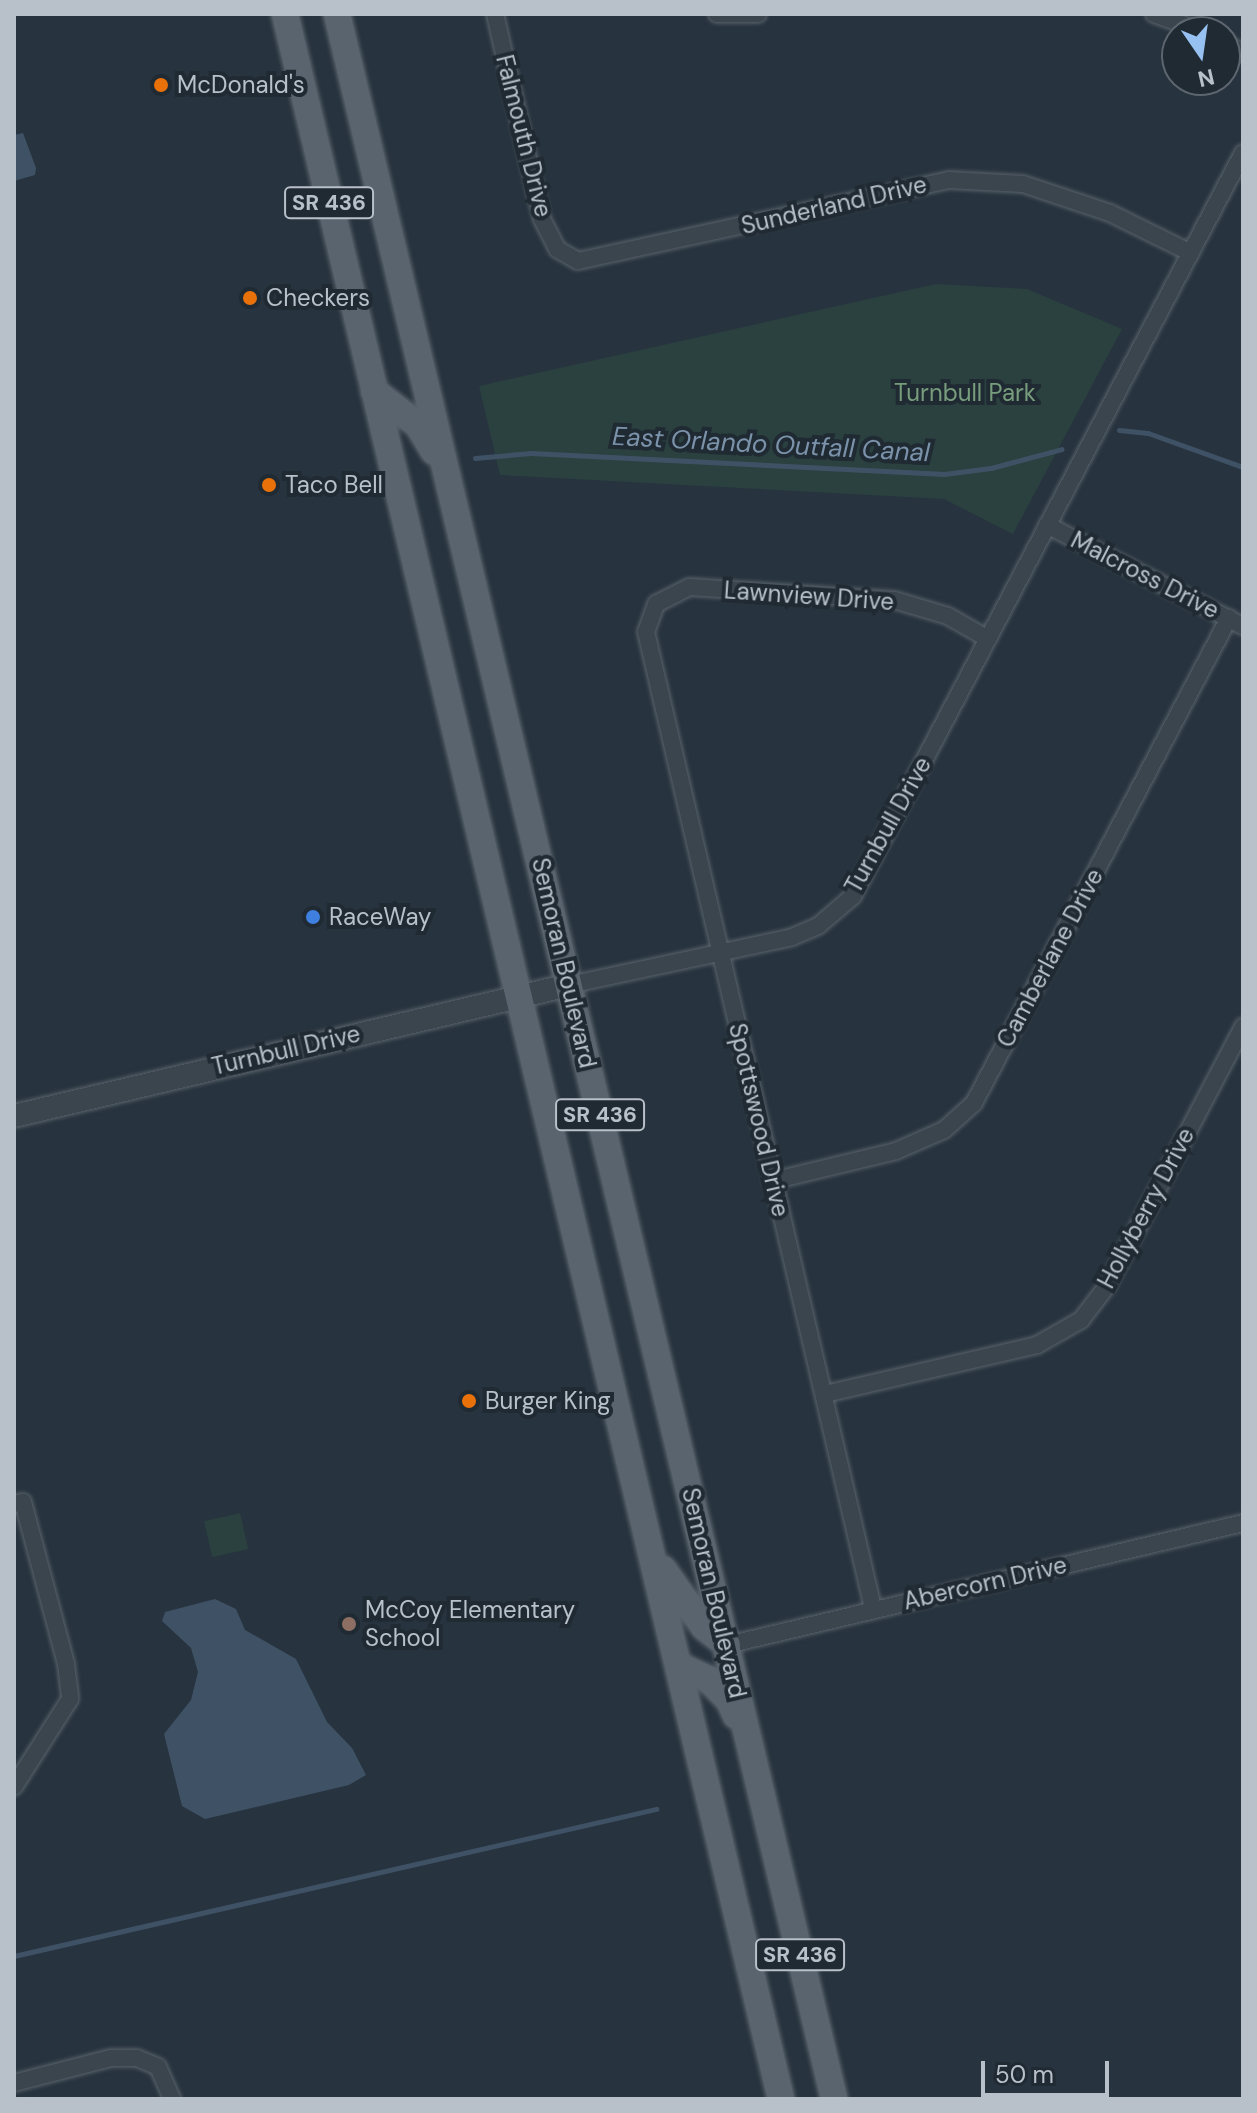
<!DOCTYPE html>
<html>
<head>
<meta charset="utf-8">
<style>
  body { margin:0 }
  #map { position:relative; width:1257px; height:2113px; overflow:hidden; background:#27333e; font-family:"DM Sans",sans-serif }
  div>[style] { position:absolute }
  .green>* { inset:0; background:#2a4140; transform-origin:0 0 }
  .water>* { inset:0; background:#3f5265 }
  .stream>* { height:5px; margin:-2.5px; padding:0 2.5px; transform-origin:2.5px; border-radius:2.5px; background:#3f5265 }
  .roads { filter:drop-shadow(0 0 2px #59636c) drop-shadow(0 0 2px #59636c) }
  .minor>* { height:16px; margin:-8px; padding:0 8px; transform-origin:8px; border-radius:8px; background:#3b454e }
  .tertiary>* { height:22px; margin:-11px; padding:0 11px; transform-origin:11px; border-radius:11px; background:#3b454e }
  .primary>* { height:26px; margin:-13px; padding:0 13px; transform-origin:13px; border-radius:13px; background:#59646e }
  .dots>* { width:22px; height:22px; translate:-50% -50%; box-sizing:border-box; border:4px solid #202a33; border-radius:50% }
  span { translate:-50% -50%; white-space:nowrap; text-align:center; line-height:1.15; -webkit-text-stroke:8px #202a33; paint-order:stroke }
  .shield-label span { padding:2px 6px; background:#202a33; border:2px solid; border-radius:6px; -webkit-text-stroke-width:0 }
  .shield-label { font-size:22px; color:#b8c0c9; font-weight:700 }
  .poi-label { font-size:24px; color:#b8c0c9 }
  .left { translate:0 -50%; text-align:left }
  .street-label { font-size:24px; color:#b8c0c9 }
  .park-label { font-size:24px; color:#789d7d }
  .water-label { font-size:26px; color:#7b93aa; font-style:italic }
  .frame { position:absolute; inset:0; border:16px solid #b8c0c9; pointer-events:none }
  .north { position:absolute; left:1161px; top:16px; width:80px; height:80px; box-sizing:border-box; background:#202a33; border:2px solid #5d666f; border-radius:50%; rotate:167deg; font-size:22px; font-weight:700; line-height:32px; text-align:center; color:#b8c0c9 }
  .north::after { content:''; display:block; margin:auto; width:28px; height:36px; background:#96c1f0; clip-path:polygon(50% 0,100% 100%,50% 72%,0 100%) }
  .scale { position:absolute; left:981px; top:2061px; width:128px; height:36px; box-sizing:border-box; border:4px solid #b8c0c9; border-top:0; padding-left:10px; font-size:24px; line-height:28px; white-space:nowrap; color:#b8c0c9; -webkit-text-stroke:6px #202a33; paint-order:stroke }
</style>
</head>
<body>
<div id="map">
  <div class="green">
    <div style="clip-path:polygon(936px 284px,1027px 289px,1122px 329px,1013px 534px,944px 499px,500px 475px,479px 386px)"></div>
    <div style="left:240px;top:1513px;width:37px;height:37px;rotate:77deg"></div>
  </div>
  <div class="water">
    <div style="clip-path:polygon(23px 133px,36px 168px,35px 175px,14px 181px,14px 135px)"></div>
    <div style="clip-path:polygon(215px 1599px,236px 1609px,245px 1630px,296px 1659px,327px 1722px,352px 1748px,366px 1775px,349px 1785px,205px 1819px,182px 1806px,164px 1734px,191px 1700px,198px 1672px,191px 1648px,162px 1621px,165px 1612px)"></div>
  </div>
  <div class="stream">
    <div style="left:1119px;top:430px;width:29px;rotate:6deg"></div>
    <div style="left:1148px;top:433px;width:101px;rotate:19.7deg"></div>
    <div style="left:475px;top:458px;width:56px;rotate:-5.1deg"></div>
    <div style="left:531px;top:453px;width:414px;rotate:2.9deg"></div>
    <div style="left:944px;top:474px;width:47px;rotate:-7.3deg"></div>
    <div style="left:991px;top:468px;width:73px;rotate:-15deg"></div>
    <div style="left:14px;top:1956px;width:659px;rotate:-12.9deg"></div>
  </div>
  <div class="roads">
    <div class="minor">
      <div style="left:495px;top:14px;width:210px;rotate:77.1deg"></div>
      <div style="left:542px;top:219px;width:34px;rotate:63deg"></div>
      <div style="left:557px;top:249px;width:24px;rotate:30deg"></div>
      <div style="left:578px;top:261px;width:380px;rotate:-12.3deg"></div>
      <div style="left:949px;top:180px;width:74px;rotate:3.1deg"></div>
      <div style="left:1023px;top:184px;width:92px;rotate:18.4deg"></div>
      <div style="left:1110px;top:213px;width:90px;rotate:26.3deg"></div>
      <div style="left:717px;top:14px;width:41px"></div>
      <div style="left:1154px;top:14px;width:53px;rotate:19.8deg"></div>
      <div style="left:1225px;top:43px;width:21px;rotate:29deg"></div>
      <div style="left:1047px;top:525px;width:220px;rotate:27.3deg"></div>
      <div style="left:569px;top:985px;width:228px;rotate:-12.1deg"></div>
      <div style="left:792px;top:937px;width:28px;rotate:-23deg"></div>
      <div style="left:818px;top:926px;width:46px;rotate:-40.6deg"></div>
      <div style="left:853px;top:896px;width:839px;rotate:-62.31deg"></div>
      <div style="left:772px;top:1181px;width:128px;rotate:-13.6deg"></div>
      <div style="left:896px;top:1151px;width:52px;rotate:-23.6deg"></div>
      <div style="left:944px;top:1130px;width:40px;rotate:-42deg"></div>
      <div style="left:974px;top:1103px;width:548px;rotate:-62.27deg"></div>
      <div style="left:825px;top:1394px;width:218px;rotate:-13deg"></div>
      <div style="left:1037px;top:1345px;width:51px;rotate:-29.6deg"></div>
      <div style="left:1081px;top:1320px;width:43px;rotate:-52.6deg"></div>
      <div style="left:1107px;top:1286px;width:293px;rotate:-62.3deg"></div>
      <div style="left:14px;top:1504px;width:9px;rotate:-13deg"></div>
      <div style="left:23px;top:1502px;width:168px;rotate:75.1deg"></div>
      <div style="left:66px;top:1664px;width:35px;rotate:83deg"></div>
      <div style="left:70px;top:1699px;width:104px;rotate:122.5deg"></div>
      <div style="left:873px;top:1608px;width:1002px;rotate:-103.09deg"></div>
      <div style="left:646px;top:632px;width:30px;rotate:-70deg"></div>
      <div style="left:656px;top:604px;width:37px;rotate:-27deg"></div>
      <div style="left:689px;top:587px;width:205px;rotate:3.6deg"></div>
      <div style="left:894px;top:600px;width:56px;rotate:16.5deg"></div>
      <div style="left:948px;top:616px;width:46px;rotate:29.9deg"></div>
      <div style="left:727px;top:1645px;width:530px;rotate:-13.3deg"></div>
      <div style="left:14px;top:2083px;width:100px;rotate:-14.5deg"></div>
      <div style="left:111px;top:2058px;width:26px"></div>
      <div style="left:137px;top:2058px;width:23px;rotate:23deg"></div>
      <div style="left:158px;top:2067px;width:35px;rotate:66deg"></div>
    </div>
    <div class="tertiary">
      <div style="left:14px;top:1116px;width:570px;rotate:-13.28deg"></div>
    </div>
    <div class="primary">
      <div style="left:285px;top:14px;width:2143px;rotate:76.62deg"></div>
      <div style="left:337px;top:14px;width:2143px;rotate:76.59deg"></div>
      <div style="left:374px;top:391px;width:56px;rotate:37.7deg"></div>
      <div style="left:418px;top:425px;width:31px;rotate:59deg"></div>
      <div style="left:663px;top:1569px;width:71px;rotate:54.7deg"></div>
      <div style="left:704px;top:1627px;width:29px;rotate:38deg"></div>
      <div style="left:678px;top:1665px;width:33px;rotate:25deg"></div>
      <div style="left:708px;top:1679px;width:30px;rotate:45deg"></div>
      <div style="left:729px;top:1700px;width:17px;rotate:66deg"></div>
    </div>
  </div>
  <div class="dots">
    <div style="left:161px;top:85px;background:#e8710a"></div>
    <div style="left:250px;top:298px;background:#e8710a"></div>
    <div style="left:269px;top:485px;background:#e8710a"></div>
    <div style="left:313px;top:917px;background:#3f7fe0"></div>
    <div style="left:469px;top:1401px;background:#e8710a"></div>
    <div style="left:349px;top:1624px;background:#8d6e63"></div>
  </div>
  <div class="shield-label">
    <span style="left:329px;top:203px">SR 436</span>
    <span style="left:600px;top:1115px">SR 436</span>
    <span style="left:800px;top:1955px">SR 436</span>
  </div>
  <div class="poi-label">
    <span class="left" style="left:177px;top:85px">McDonald's</span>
    <span class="left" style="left:266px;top:298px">Checkers</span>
    <span class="left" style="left:285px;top:485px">Taco Bell</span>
    <span class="left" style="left:329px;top:917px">RaceWay</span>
    <span class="left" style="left:485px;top:1401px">Burger King</span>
    <span class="left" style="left:365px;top:1624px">McCoy Elementary<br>School</span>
  </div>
  <div class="street-label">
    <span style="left:524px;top:136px;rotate:76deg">Falmouth Drive</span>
    <span style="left:834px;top:205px;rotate:-13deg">Sunderland Drive</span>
    <span style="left:1145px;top:575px;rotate:27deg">Malcross Drive</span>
    <span style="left:809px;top:596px;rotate:4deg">Lawnview Drive</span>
    <span style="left:888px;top:825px;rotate:-61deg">Turnbull Drive</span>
    <span style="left:1050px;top:958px;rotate:-62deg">Camberlane Drive</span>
    <span style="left:564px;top:963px;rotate:77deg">Semoran Boulevard</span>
    <span style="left:286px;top:1050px;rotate:-13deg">Turnbull Drive</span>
    <span style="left:759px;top:1120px;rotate:77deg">Spottswood Drive</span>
    <span style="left:1146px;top:1208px;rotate:-62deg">Hollyberry Drive</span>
    <span style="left:985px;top:1583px;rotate:-13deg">Abercorn Drive</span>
    <span style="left:714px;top:1593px;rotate:77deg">Semoran Boulevard</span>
  </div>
  <div class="park-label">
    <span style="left:965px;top:393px">Turnbull Park</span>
  </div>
  <div class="water-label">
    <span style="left:771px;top:445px;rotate:3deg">East Orlando Outfall Canal</span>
  </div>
  <div class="frame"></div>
  <div class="north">N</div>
  <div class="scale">50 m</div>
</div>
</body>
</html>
